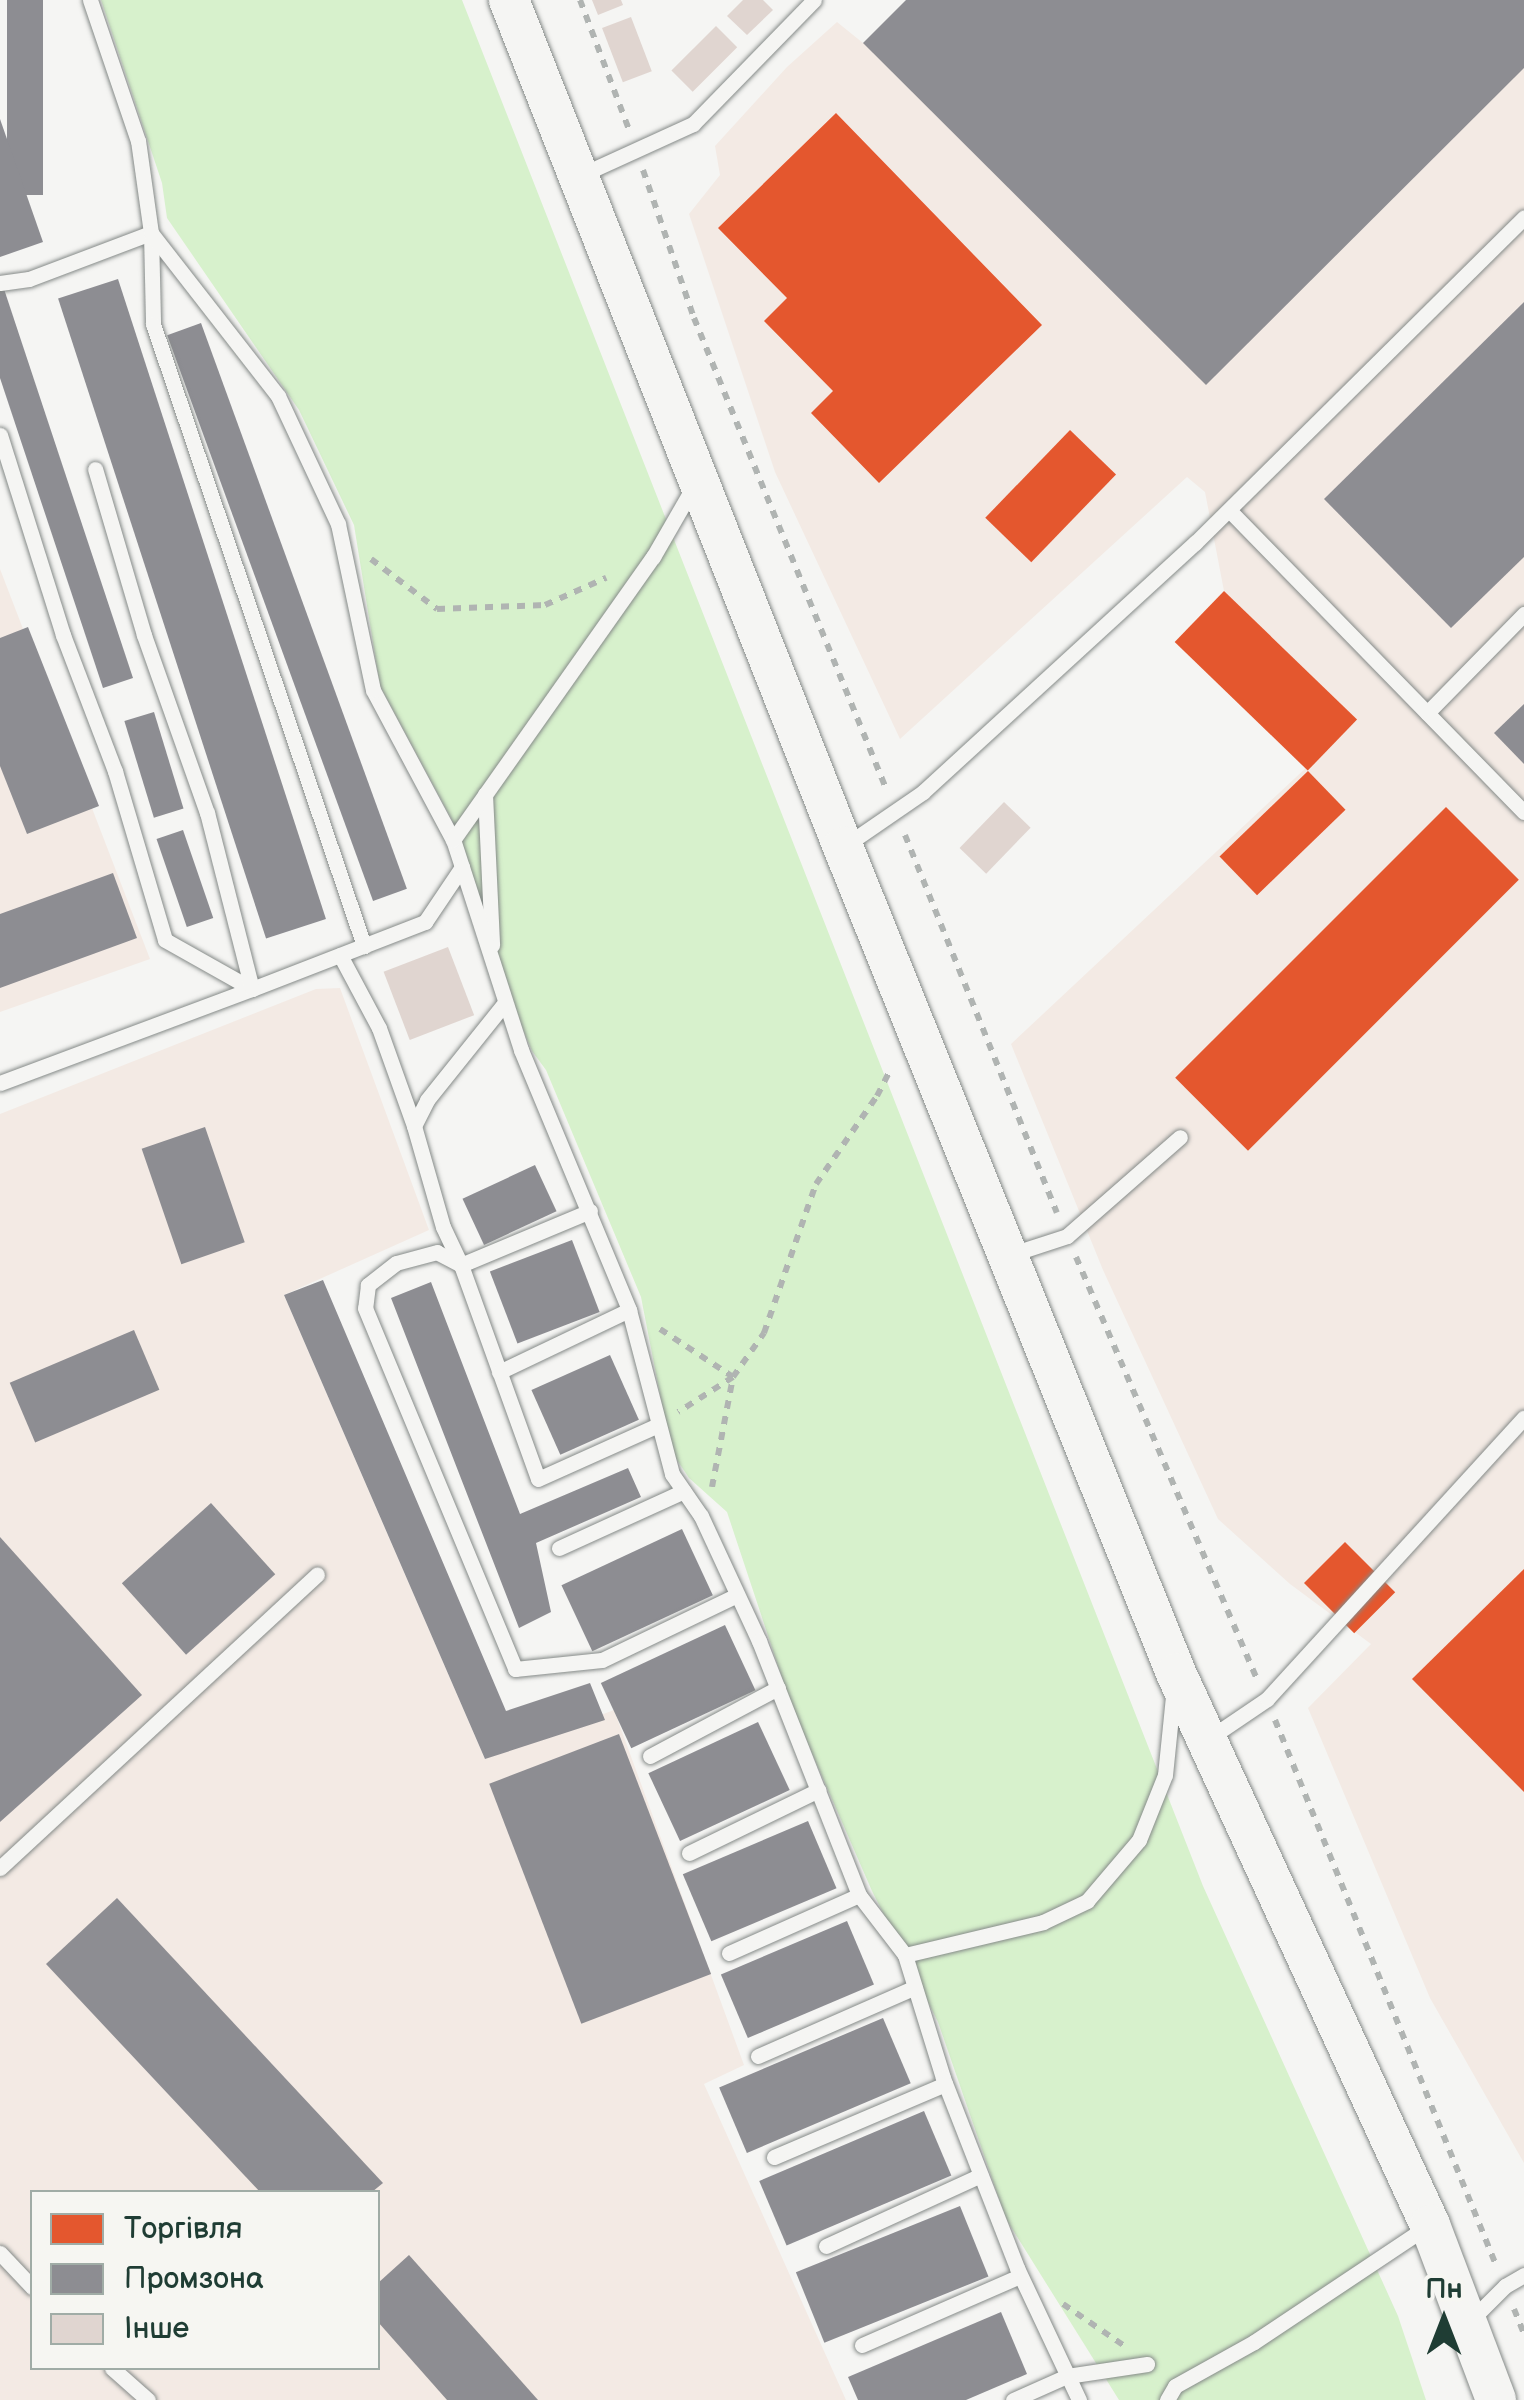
<!DOCTYPE html>
<html>
<head>
<meta charset="utf-8">
<style>
  body { margin:0 }
  #map { position:relative; width:1524px; height:2400px; overflow:hidden; background:#f5f5f3; font-family:"Balsamiq Sans",sans-serif }
  div>[style] { position:absolute }
  .built>* { inset:0; background:#f3eae4 }
  .green>* { inset:0; background:#d7f1cc }
  .shops>* { inset:0; background:#e4572e; transform-origin:0 0 }
  .industry>* { inset:0; background:#8d8d92; transform-origin:0 0 }
  .building>* { inset:0; background:#e0d5d0; transform-origin:0 0 }
  .path>* { height:6px; margin-top:-3px; transform-origin:0; background:repeating-linear-gradient(90deg,#b0b4b2 0 8px,transparent 0 16px) }
  .roads { filter:drop-shadow(0 0 2px #858a88) drop-shadow(0 0 2px #858a88) }
  .lane>* { height:15px; margin:-7.5px; padding:0 7.5px; transform-origin:7.5px; border-radius:7.5px; background:#f5f5f3 }
  .secondary>* { height:40px; margin:-20px; padding:0 20px; transform-origin:20px; border-radius:20px; background:#f5f5f3 }
  span { translate:-50% -50%; white-space:nowrap; text-align:center; line-height:1.15; -webkit-text-stroke:10px #f6f6f2; paint-order:stroke }
  .legend { position:absolute; left:30px; top:2190px; width:350px; height:180px; box-sizing:border-box; background:#f6f6f2; border:2px solid #a0aca6; margin:0; padding:12px 18px; list-style:none; font-size:30px; color:#1f3d34 }
  .legend li { display:flex; align-items:center; gap:20px; height:50px }
  .legend b { width:50px; border:2px solid #a0aca6 }
  .north { position:absolute; left:1394px; top:2270px; width:100px; height:100px; -webkit-text-stroke:8px #f6f6f2; paint-order:stroke; rotate:0deg; font-size:28px; font-weight:700; line-height:40px; text-align:center; color:#1f3d34 }
  .north::after { content:''; display:block; margin:auto; width:35px; height:45px; background:#1f3d34; clip-path:polygon(50% 0,100% 100%,50% 72%,0 100%) }
</style>
</head>
<body>
<div id="map">
  <div class="built">
    <div style="clip-path:polygon(1524px 0,1524px 2163px,1430px 1998px,1308px 1708px,1371px 1644px,1290px 1584px,1218px 1519px,1103px 1270px,1011px 1044px,1357px 720px,1224px 591px,1205px 492px,1187px 477px,900px 739px,775px 472px,689px 214px,720px 175px,715px 146px,787px 67px,837px 22px,863px 43px)"></div>
    <div style="clip-path:polygon(0 569px,150px 959px,0 1012px)"></div>
    <div style="clip-path:polygon(evenodd,340px 988px,429px 1230px,284px 1295px,485px 1759px,614px 1710px,744px 2065px,704px 2084px,846px 2400px,0 2400px,0 1114px,316px 989px,340px 988px,32px 2192px,378px 2192px,378px 2368px,32px 2368px,32px 2192px)"></div>
  </div>
  <div class="green">
    <div style="clip-path:polygon(101px 0,462px 0,1203px 1886px,1398px 2316px,1426px 2400px,1119px 2400px,1006px 2219px,938px 2022px,872px 1891px,791px 1705px,727px 1512px,689px 1478px,671px 1451px,641px 1297px,546px 1070px,532px 1051px,511px 1001px,453px 822px,380px 686px,354px 525px,299px 410px,167px 218px,162px 183px)"></div>
  </div>
  <div class="shops">
    <div style="clip-path:polygon(836px 113px,1042px 325px,879px 483px,811px 413px,833px 391px,764px 321px,787px 298px,718px 228px)"></div>
    <div style="left:1070px;top:430px;width:64px;height:122px;rotate:44deg"></div>
    <div style="left:1224px;top:591px;width:185px;height:71px;rotate:44deg"></div>
    <div style="left:1308px;top:771px;width:54px;height:123px;rotate:46deg"></div>
    <div style="left:1446px;top:807px;width:103px;height:383px;rotate:45deg"></div>
    <div style="left:1345px;top:1542px;width:71px;height:58px;rotate:45deg"></div>
    <div style="clip-path:polygon(1524px 1569px,1524px 1792px,1412px 1679px)"></div>
  </div>
  <div class="industry">
    <div style="left:7px;top:0;width:36px;height:195px"></div>
    <div style="clip-path:polygon(906px 0,1524px 0,1524px 68px,1206px 385px,863px 43px)"></div>
    <div style="clip-path:polygon(0 119px,43px 242px,0 257px)"></div>
    <div style="left:118px;top:279px;width:673px;height:63px;rotate:72deg"></div>
    <div style="clip-path:polygon(4px 289px,133px 678px,103px 688px,0 378px,0 290px)"></div>
    <div style="clip-path:polygon(1524px 302px,1524px 557px,1451px 628px,1324px 499px)"></div>
    <div style="left:201px;top:323px;width:602px;height:36px;rotate:70deg"></div>
    <div style="clip-path:polygon(28px 627px,99px 806px,27px 834px,0 766px,0 638px)"></div>
    <div style="clip-path:polygon(1524px 704px,1524px 764px,1494px 733px)"></div>
    <div style="left:154px;top:712px;width:101px;height:31px;rotate:73deg"></div>
    <div style="left:183px;top:830px;width:93px;height:28px;rotate:71deg"></div>
    <div style="clip-path:polygon(113px 873px,137px 938px,0 988px,0 914px)"></div>
    <div style="left:205px;top:1127px;width:122px;height:67px;rotate:71deg"></div>
    <div style="left:535px;top:1165px;width:51px;height:80px;rotate:65deg"></div>
    <div style="left:572px;top:1240px;width:77px;height:88px;rotate:69deg"></div>
    <div style="clip-path:polygon(323px 1280px,506px 1711px,590px 1683px,605px 1720px,485px 1759px,284px 1295px)"></div>
    <div style="clip-path:polygon(431px 1282px,520px 1514px,628px 1468px,641px 1497px,536px 1543px,551px 1612px,519px 1628px,391px 1298px)"></div>
    <div style="left:134px;top:1330px;width:65px;height:135px;rotate:67deg"></div>
    <div style="left:610px;top:1355px;width:71px;height:86px;rotate:66deg"></div>
    <div style="left:211px;top:1503px;width:96px;height:120px;rotate:48deg"></div>
    <div style="left:682px;top:1529px;width:73px;height:133px;rotate:65deg"></div>
    <div style="clip-path:polygon(0 1537px,142px 1695px,0 1822px)"></div>
    <div style="left:725px;top:1625px;width:72px;height:137px;rotate:65deg"></div>
    <div style="left:758px;top:1722px;width:75px;height:121px;rotate:65deg"></div>
    <div style="left:619px;top:1734px;width:257px;height:139px;rotate:69deg"></div>
    <div style="left:808px;top:1821px;width:73px;height:136px;rotate:67deg"></div>
    <div style="clip-path:polygon(117px 1898px,383px 2183px,372px 2192px,260px 2192px,46px 1964px)"></div>
    <div style="left:847px;top:1921px;width:69px;height:137px;rotate:67deg"></div>
    <div style="left:883px;top:2018px;width:71px;height:178px;rotate:67deg"></div>
    <div style="left:924px;top:2111px;width:70px;height:179px;rotate:67deg"></div>
    <div style="left:960px;top:2206px;width:76px;height:177px;rotate:68deg"></div>
    <div style="clip-path:polygon(409px 2255px,538px 2400px,447px 2400px,378px 2322px,378px 2283px)"></div>
    <div style="clip-path:polygon(1001px 2312px,1027px 2374px,966px 2400px,858px 2400px,848px 2377px)"></div>
  </div>
  <div class="building">
    <div style="clip-path:polygon(592px 0,621px 0,623px 5px,598px 15px)"></div>
    <div style="clip-path:polygon(743px 0,763px 0,773px 10px,747px 35px,727px 16px)"></div>
    <div style="left:631px;top:17px;width:58px;height:31px;rotate:69deg"></div>
    <div style="left:716px;top:26px;width:30px;height:63px;rotate:45deg"></div>
    <div style="left:1004px;top:802px;width:37px;height:64px;rotate:44deg"></div>
    <div style="left:448px;top:947px;width:73px;height:69px;rotate:69deg"></div>
  </div>
  <div class="path">
    <div style="left:580px;top:0;width:139px;rotate:69.3deg"></div>
    <div style="left:643px;top:170px;width:157px;rotate:71deg"></div>
    <div style="left:694px;top:318px;width:511px;rotate:67.8deg"></div>
    <div style="left:371px;top:559px;width:83px;rotate:37.1deg"></div>
    <div style="left:437px;top:609px;width:108px;rotate:-2.1deg"></div>
    <div style="left:545px;top:605px;width:67px;rotate:-23.9deg"></div>
    <div style="left:905px;top:835px;width:407px;rotate:68.1deg"></div>
    <div style="left:1076px;top:1257px;width:457px;rotate:66.8deg"></div>
    <div style="left:660px;top:1329px;width:87px;rotate:33.3deg"></div>
    <div style="left:733px;top:1377px;width:65px;rotate:147.5deg"></div>
    <div style="left:712px;top:1487px;width:112px;rotate:-79.2deg"></div>
    <div style="left:733px;top:1377px;width:54px;rotate:-54.8deg"></div>
    <div style="left:764px;top:1333px;width:158px;rotate:-70.8deg"></div>
    <div style="left:816px;top:1184px;width:107px;rotate:-55.3deg"></div>
    <div style="left:877px;top:1096px;width:31px;rotate:-63deg"></div>
    <div style="left:1275px;top:1720px;width:588px;rotate:67.93deg"></div>
    <div style="left:1063px;top:2304px;width:73px;rotate:34.3deg"></div>
    <div style="left:1514px;top:2309px;width:27px;rotate:68deg"></div>
  </div>
  <div class="roads">
    <div class="lane">
      <div style="left:581px;top:175px;width:123px;rotate:-24.5deg"></div>
      <div style="left:693px;top:124px;width:173px;rotate:-45.7deg"></div>
      <div style="left:151px;top:233px;width:91px;rotate:88.7deg"></div>
      <div style="left:153px;top:324px;width:657px;rotate:71.26deg"></div>
      <div style="left:0;top:283px;width:29px;rotate:-8deg"></div>
      <div style="left:29px;top:279px;width:130px;rotate:-20.7deg"></div>
      <div style="left:151px;top:233px;width:93px;rotate:-98deg"></div>
      <div style="left:138px;top:141px;width:149px;rotate:-108.8deg"></div>
      <div style="left:0;top:435px;width:210px;rotate:72.5deg"></div>
      <div style="left:63px;top:635px;width:146px;rotate:69.1deg"></div>
      <div style="left:115px;top:771px;width:176px;rotate:73.5deg"></div>
      <div style="left:165px;top:940px;width:100px;rotate:29.4deg"></div>
      <div style="left:252px;top:989px;width:186px;rotate:-21.2deg"></div>
      <div style="left:425px;top:922px;width:66px;rotate:-56.1deg"></div>
      <div style="left:462px;top:867px;width:28px;rotate:-108deg"></div>
      <div style="left:453px;top:840px;width:170px;rotate:-118.1deg"></div>
      <div style="left:373px;top:690px;width:170px;rotate:-101.9deg"></div>
      <div style="left:338px;top:524px;width:141px;rotate:-115.1deg"></div>
      <div style="left:278px;top:396px;width:207px;rotate:-127.9deg"></div>
      <div style="left:1229px;top:510px;width:422px;rotate:45.7deg"></div>
      <div style="left:1427px;top:713px;width:139px;rotate:-45.6deg"></div>
      <div style="left:485px;top:794px;width:151px;rotate:87.3deg"></div>
      <div style="left:453px;top:840px;width:347px;rotate:-54.8deg"></div>
      <div style="left:653px;top:557px;width:84px;rotate:-60.1deg"></div>
      <div style="left:846px;top:845px;width:93px;rotate:-34.5deg"></div>
      <div style="left:923px;top:792px;width:369px;rotate:-42.5deg"></div>
      <div style="left:1195px;top:543px;width:463px;rotate:-44.7deg"></div>
      <div style="left:462px;top:867px;width:192px;rotate:72.1deg"></div>
      <div style="left:521px;top:1050px;width:282px;rotate:67.4deg"></div>
      <div style="left:629px;top:1310px;width:170px;rotate:75.3deg"></div>
      <div style="left:672px;top:1474px;width:51px;rotate:55.4deg"></div>
      <div style="left:701px;top:1516px;width:138px;rotate:65.1deg"></div>
      <div style="left:759px;top:1641px;width:273px;rotate:68.5deg"></div>
      <div style="left:859px;top:1895px;width:76px;rotate:52.5deg"></div>
      <div style="left:905px;top:1955px;width:129px;rotate:72.8deg"></div>
      <div style="left:943px;top:2078px;width:204px;rotate:68.7deg"></div>
      <div style="left:1017px;top:2268px;width:146px;rotate:64.8deg"></div>
      <div style="left:340px;top:955px;width:83px;rotate:61.9deg"></div>
      <div style="left:379px;top:1028px;width:104px;rotate:70.3deg"></div>
      <div style="left:0;top:1083px;width:269px;rotate:-20.5deg"></div>
      <div style="left:252px;top:989px;width:182px;rotate:-104.3deg"></div>
      <div style="left:207px;top:813px;width:189px;rotate:-109.5deg"></div>
      <div style="left:144px;top:635px;width:173px;rotate:-106.4deg"></div>
      <div style="left:590px;top:1211px;width:140px;rotate:157.3deg"></div>
      <div style="left:461px;top:1265px;width:227px;rotate:70.2deg"></div>
      <div style="left:538px;top:1479px;width:129px;rotate:-24.2deg"></div>
      <div style="left:1009px;top:1255px;width:61px;rotate:-18.1deg"></div>
      <div style="left:1067px;top:1236px;width:150px;rotate:-41.2deg"></div>
      <div style="left:461px;top:1265px;width:27px;rotate:-152deg"></div>
      <div style="left:437px;top:1252px;width:42px;rotate:165deg"></div>
      <div style="left:396px;top:1263px;width:36px;rotate:142deg"></div>
      <div style="left:368px;top:1285px;width:23px;rotate:97deg"></div>
      <div style="left:365px;top:1308px;width:391px;rotate:67.4deg"></div>
      <div style="left:515px;top:1669px;width:87px;rotate:-5.9deg"></div>
      <div style="left:602px;top:1660px;width:150px;rotate:-25.7deg"></div>
      <div style="left:461px;top:1265px;width:42px;rotate:-115.3deg"></div>
      <div style="left:443px;top:1227px;width:105px;rotate:-106deg"></div>
      <div style="left:414px;top:1126px;width:29px;rotate:-63deg"></div>
      <div style="left:427px;top:1100px;width:123px;rotate:-51.3deg"></div>
      <div style="left:499px;top:1372px;width:144px;rotate:-25.5deg"></div>
      <div style="left:559px;top:1548px;width:137px;rotate:-24.5deg"></div>
      <div style="left:1208px;top:1739px;width:71px;rotate:-34.1deg"></div>
      <div style="left:1267px;top:1699px;width:381px;rotate:-47.6deg"></div>
      <div style="left:650px;top:1756px;width:145px;rotate:-28deg"></div>
      <div style="left:689px;top:1853px;width:144px;rotate:-25.9deg"></div>
      <div style="left:0;top:1868px;width:432px;rotate:-42.8deg"></div>
      <div style="left:729px;top:1953px;width:142px;rotate:-24deg"></div>
      <div style="left:905px;top:1955px;width:142px;rotate:-13.4deg"></div>
      <div style="left:1043px;top:1922px;width:49px;rotate:-25.5deg"></div>
      <div style="left:1087px;top:1901px;width:80px;rotate:-49.6deg"></div>
      <div style="left:1139px;top:1840px;width:70px;rotate:-68.2deg"></div>
      <div style="left:1165px;top:1775px;width:89px;rotate:-84.2deg"></div>
      <div style="left:758px;top:2056px;width:171px;rotate:-23.7deg"></div>
      <div style="left:774px;top:2157px;width:186px;rotate:-23.1deg"></div>
      <div style="left:826px;top:2246px;width:170px;rotate:-24.6deg"></div>
      <div style="left:0;top:2253px;width:47px;rotate:46.7deg"></div>
      <div style="left:1469px;top:2322px;width:51px;rotate:-45deg"></div>
      <div style="left:1505px;top:2286px;width:22px;rotate:-30deg"></div>
      <div style="left:862px;top:2345px;width:172px;rotate:-23.6deg"></div>
      <div style="left:112px;top:2368px;width:48px;rotate:41.6deg"></div>
      <div style="left:1013px;top:2400px;width:59px;rotate:-24deg"></div>
      <div style="left:1067px;top:2376px;width:81px;rotate:-8.5deg"></div>
      <div style="left:1167px;top:2400px;width:16px;rotate:-60deg"></div>
      <div style="left:1175px;top:2386px;width:90px;rotate:-29.1deg"></div>
      <div style="left:1254px;top:2342px;width:209px;rotate:-33.7deg"></div>
    </div>
    <div class="secondary">
      <div style="left:509px;top:0;width:910px;rotate:68.48deg"></div>
      <div style="left:843px;top:847px;width:891px;rotate:68.04deg"></div>
      <div style="left:1176px;top:1673px;width:608px;rotate:65.29deg"></div>
      <div style="left:1430px;top:2225px;width:187px;rotate:69.3deg"></div>
    </div>
  </div>
  <ul class="legend">
  <li><b style="height:28px;background:#e4572e"></b>Торгівля</li>
  <li><b style="height:28px;background:#8d8d92"></b>Промзона</li>
  <li><b style="height:28px;background:#e0d5d0"></b>Інше</li>
  </ul>
  <div class="north">Пн</div>
</div>
</body>
</html>
